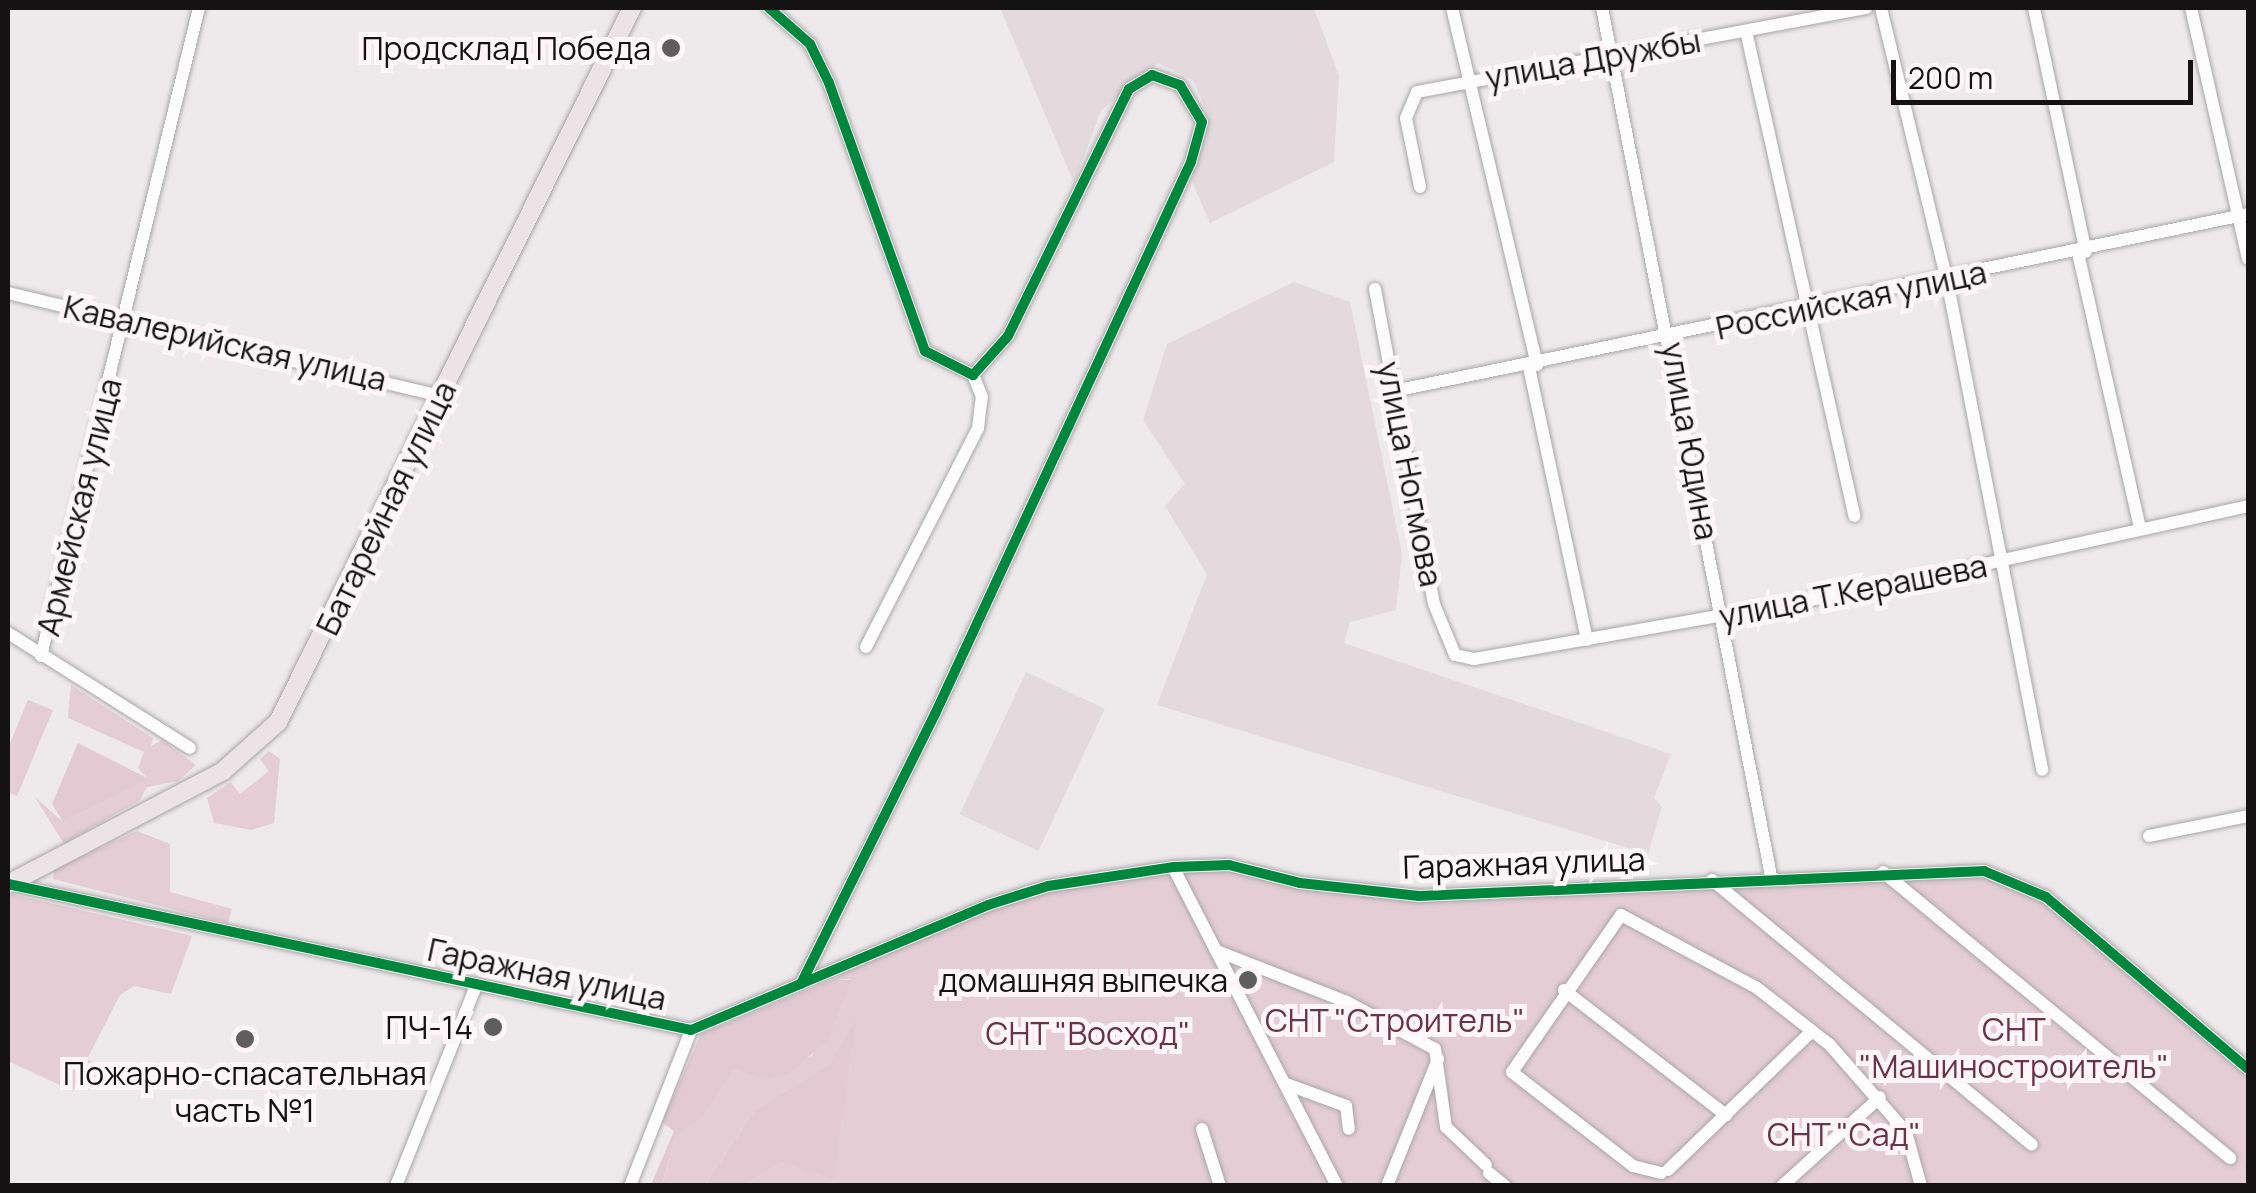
<!DOCTYPE html>
<html>
<head>
<meta charset="utf-8">
<style>
  body { margin:0 }
  #map { position:relative; width:2256px; height:1193px; overflow:hidden; background:#eee9eb; font-family:Manrope,sans-serif }
  div>[style] { position:absolute }
  .built>* { inset:0; background:#e4dade; transform-origin:0 0 }
  .green>* { inset:0; background:#e4cdd5 }
  .forest>* { inset:0; background:#e2c9d2 }
  .roads { filter:drop-shadow(0 0 2px #a9a6a7) drop-shadow(0 0 2px #a9a6a7) }
  .minor>* { height:12px; margin:-6px; padding:0 6px; transform-origin:6px; border-radius:6px; background:#fcfcfc }
  .major>* { height:18px; margin:-9px; padding:0 9px; transform-origin:9px; border-radius:9px; background:#ebe3e6 }
  .cycleway>* { height:10px; margin:-5px; padding:0 5px; transform-origin:5px; border-radius:5px; background:#00873e }
  .dots>* { width:28px; height:28px; translate:-50% -50%; box-sizing:border-box; border:5px solid #fdf5f8; border-radius:50% }
  span { translate:-50% -50%; white-space:nowrap; text-align:center; line-height:1.15; -webkit-text-stroke:10px #fdf5f8; paint-order:stroke }
  .poi-label { font-size:32px; color:#141213 }
  .right { translate:-100% -50%; text-align:right }
  .street-label { font-size:32px; color:#141213 }
  .park-label { font-size:32px; color:#693349 }
  .frame { position:absolute; inset:0; border:10px solid #141213; pointer-events:none }
  .scale { position:absolute; left:1891px; top:60px; width:302px; height:45px; box-sizing:border-box; border:5px solid #141213; border-top:0; padding-left:12px; font-size:30px; line-height:35px; white-space:nowrap; color:#141213; -webkit-text-stroke:8px #fdf5f8; paint-order:stroke }
</style>
</head>
<body>
<div id="map">
  <div class="built">
    <div style="clip-path:polygon(1000px 8px,1314px 8px,1339px 76px,1334px 162px,1210px 223px,1191px 179px,1209px 118px,1193px 80px,1158px 63px,1101px 111px,1074px 183px)"></div>
    <div style="clip-path:polygon(1294px 282px,1350px 302px,1402px 554px,1396px 610px,1350px 622px,1344px 643px,1671px 754px,1654px 798px,1662px 807px,1648px 854px,1157px 705px,1207px 574px,1165px 506px,1185px 484px,1143px 420px,1167px 344px)"></div>
    <div style="left:1026px;top:672px;width:87px;height:157px;rotate:25deg"></div>
  </div>
  <div class="green">
    <div style="clip-path:polygon(71px 685px,153px 738px,151px 746px,162px 740px,196px 765px,178px 781px,147px 787px,140px 800px,64px 844px,35px 797px,63px 822px,148px 779px,138px 768px,144px 752px,68px 718px)"></div>
    <div style="clip-path:polygon(28px 700px,53px 710px,17px 796px,8px 792px,8px 748px)"></div>
    <div style="clip-path:polygon(269px 751px,280px 759px,274px 823px,252px 830px,214px 823px,207px 798px,231px 782px,240px 794px,269px 771px,260px 759px)"></div>
    <div style="clip-path:polygon(137px 831px,170px 844px,170px 892px,232px 909px,228px 923px,53px 879px,55px 869px)"></div>
    <div style="clip-path:polygon(1200px 865px,1419px 896px,1883px 872px,2016px 878px,2248px 1069px,2248px 1185px,744px 1185px,781px 1163px,834px 1178px,855px 1024px,829px 1064px,755px 1110px,705px 1185px,662px 1186px,675px 1137px,733px 1068px,767px 1078px,812px 1056px,850px 979px,834px 979px,865px 958px,1048px 886px)"></div>
    <div style="clip-path:polygon(8px 893px,192px 936px,171px 994px,134px 986px,120px 995px,87px 1059px,100px 1065px,91px 1090px,77px 1083px,73px 1091px,8px 1061px)"></div>
  </div>
  <div class="forest">
    <div style="clip-path:polygon(78px 743px,149px 779px,63px 822px,52px 804px)"></div>
    <div style="clip-path:polygon(834px 979px,851px 980px,827px 1041px,791px 1072px,767px 1079px,733px 1069px,701px 1118px,675px 1137px,662px 1185px,651px 1185px,674px 1131px,662px 1122px,701px 1034px)"></div>
    <div style="clip-path:polygon(856px 1020px,834px 1179px,781px 1163px,744px 1185px,705px 1185px,755px 1110px,829px 1064px)"></div>
  </div>
  <div class="roads">
    <div class="minor">
      <div style="left:769px;top:8px;width:55px;rotate:41.3deg"></div>
      <div style="left:810px;top:44px;width:43px;rotate:64deg"></div>
      <div style="left:829px;top:83px;width:285px;rotate:70.3deg"></div>
      <div style="left:925px;top:351px;width:54px;rotate:26.6deg"></div>
      <div style="left:973px;top:375px;width:52px;rotate:-48.1deg"></div>
      <div style="left:1008px;top:336px;width:275px;rotate:-63.9deg"></div>
      <div style="left:1129px;top:89px;width:27px;rotate:-31deg"></div>
      <div style="left:1152px;top:75px;width:30px;rotate:20deg"></div>
      <div style="left:1180px;top:85px;width:43px;rotate:59.3deg"></div>
      <div style="left:1202px;top:122px;width:41px;rotate:105.4deg"></div>
      <div style="left:1191px;top:162px;width:608px;rotate:114.88deg"></div>
      <div style="left:935px;top:714px;width:301px;rotate:116.4deg"></div>
      <div style="left:1452px;top:8px;width:367px;rotate:76.6deg"></div>
      <div style="left:1602px;top:8px;width:884px;rotate:78.98deg"></div>
      <div style="left:1881px;top:8px;width:280px;rotate:76.4deg"></div>
      <div style="left:1947px;top:280px;width:499px;rotate:79deg"></div>
      <div style="left:2034px;top:8px;width:249px;rotate:78deg"></div>
      <div style="left:2191px;top:8px;width:257px;rotate:77.2deg"></div>
      <div style="left:1746px;top:31px;width:497px;rotate:77.4deg"></div>
      <div style="left:1420px;top:187px;width:70px;rotate:-101.5deg"></div>
      <div style="left:1406px;top:118px;width:28px;rotate:-67deg"></div>
      <div style="left:1417px;top:92px;width:457px;rotate:-10.6deg"></div>
      <div style="left:2078px;top:253px;width:282px;rotate:77.3deg"></div>
      <div style="left:1375px;top:289px;width:320px;rotate:79.4deg"></div>
      <div style="left:1434px;top:604px;width:55px;rotate:67.6deg"></div>
      <div style="left:1455px;top:655px;width:19px;rotate:12deg"></div>
      <div style="left:1474px;top:659px;width:403px;rotate:-10deg"></div>
      <div style="left:1871px;top:589px;width:386px;rotate:-12.4deg"></div>
      <div style="left:8px;top:293px;width:446px;rotate:13.4deg"></div>
      <div style="left:1529px;top:367px;width:279px;rotate:78deg"></div>
      <div style="left:1394px;top:391px;width:872px;rotate:-11.71deg"></div>
      <div style="left:8px;top:633px;width:215px;rotate:32.3deg"></div>
      <div style="left:866px;top:647px;width:246px;rotate:-62.9deg"></div>
      <div style="left:978px;top:428px;width:31px;rotate:-83deg"></div>
      <div style="left:982px;top:397px;width:24px;rotate:-112deg"></div>
      <div style="left:41px;top:656px;width:667px;rotate:-76.3deg"></div>
      <div style="left:2149px;top:836px;width:101px;rotate:-11.4deg"></div>
      <div style="left:1173px;top:867px;width:359px;rotate:62.8deg"></div>
      <div style="left:1883px;top:872px;width:450px;rotate:39.5deg"></div>
      <div style="left:1712px;top:880px;width:415px;rotate:39.6deg"></div>
      <div style="left:8px;top:884px;width:698px;rotate:12.07deg"></div>
      <div style="left:691px;top:1030px;width:322px;rotate:-22.8deg"></div>
      <div style="left:988px;top:905px;width:63px;rotate:-17.6deg"></div>
      <div style="left:1048px;top:886px;width:126px;rotate:-8.6deg"></div>
      <div style="left:1173px;top:867px;width:56px;rotate:-2deg"></div>
      <div style="left:1229px;top:865px;width:73px;rotate:14.2deg"></div>
      <div style="left:1300px;top:883px;width:120px;rotate:6.2deg"></div>
      <div style="left:1419px;top:896px;width:566px;rotate:-2.53deg"></div>
      <div style="left:1984px;top:871px;width:67px;rotate:22.8deg"></div>
      <div style="left:2046px;top:897px;width:265px;rotate:40.4deg"></div>
      <div style="left:1217px;top:951px;width:140px;rotate:21.4deg"></div>
      <div style="left:1347px;top:1002px;width:100px;rotate:28.1deg"></div>
      <div style="left:1435px;top:1049px;width:79px;rotate:82deg"></div>
      <div style="left:1446px;top:1127px;width:55px;rotate:43.5deg"></div>
      <div style="left:1564px;top:990px;width:205px;rotate:37.7deg"></div>
      <div style="left:1286px;top:1084px;width:64px;rotate:20.1deg"></div>
      <div style="left:1346px;top:1106px;width:23px;rotate:83deg"></div>
      <div style="left:1202px;top:1129px;width:60px;rotate:72.5deg"></div>
      <div style="left:1668px;top:1170px;width:200px;rotate:-44deg"></div>
      <div style="left:1489px;top:1173px;width:21px;rotate:39deg"></div>
      <div style="left:1661px;top:1173px;width:29px;rotate:-166deg"></div>
      <div style="left:1633px;top:1166px;width:153px;rotate:-142.2deg"></div>
      <div style="left:1512px;top:1072px;width:191px;rotate:-55.2deg"></div>
      <div style="left:1621px;top:915px;width:154px;rotate:28.2deg"></div>
      <div style="left:1757px;top:988px;width:91px;rotate:37.9deg"></div>
      <div style="left:1829px;top:1044px;width:117px;rotate:48.8deg"></div>
      <div style="left:1906px;top:1132px;width:56px;rotate:74.5deg"></div>
      <div style="left:396px;top:1186px;width:215px;rotate:-68.2deg"></div>
      <div style="left:630px;top:1186px;width:168px;rotate:-68.6deg"></div>
      <div style="left:1387px;top:1186px;width:137px;rotate:-68.1deg"></div>
      <div style="left:1782px;top:1186px;width:132px;rotate:-42.2deg"></div>
    </div>
    <div class="major">
      <div style="left:8px;top:884px;width:243px;rotate:-27.7deg"></div>
      <div style="left:223px;top:771px;width:74px;rotate:-41.7deg"></div>
      <div style="left:278px;top:722px;width:797px;rotate:-63.63deg"></div>
    </div>
  </div>
  <div class="cycleway">
    <div style="left:769px;top:8px;width:55px;rotate:41.3deg"></div>
    <div style="left:810px;top:44px;width:43px;rotate:64deg"></div>
    <div style="left:829px;top:83px;width:285px;rotate:70.3deg"></div>
    <div style="left:925px;top:351px;width:54px;rotate:26.6deg"></div>
    <div style="left:973px;top:375px;width:52px;rotate:-48.1deg"></div>
    <div style="left:1008px;top:336px;width:275px;rotate:-63.9deg"></div>
    <div style="left:1129px;top:89px;width:27px;rotate:-31deg"></div>
    <div style="left:1152px;top:75px;width:30px;rotate:20deg"></div>
    <div style="left:1180px;top:85px;width:43px;rotate:59.3deg"></div>
    <div style="left:1202px;top:122px;width:41px;rotate:105.4deg"></div>
    <div style="left:1191px;top:162px;width:608px;rotate:114.88deg"></div>
    <div style="left:935px;top:714px;width:301px;rotate:116.4deg"></div>
    <div style="left:8px;top:884px;width:698px;rotate:12.07deg"></div>
    <div style="left:691px;top:1030px;width:322px;rotate:-22.8deg"></div>
    <div style="left:988px;top:905px;width:63px;rotate:-17.6deg"></div>
    <div style="left:1048px;top:886px;width:126px;rotate:-8.6deg"></div>
    <div style="left:1173px;top:867px;width:56px;rotate:-2deg"></div>
    <div style="left:1229px;top:865px;width:73px;rotate:14.2deg"></div>
    <div style="left:1300px;top:883px;width:120px;rotate:6.2deg"></div>
    <div style="left:1419px;top:896px;width:566px;rotate:-2.53deg"></div>
    <div style="left:1984px;top:871px;width:67px;rotate:22.8deg"></div>
    <div style="left:2046px;top:897px;width:265px;rotate:40.4deg"></div>
  </div>
  <div class="dots">
    <div style="left:671px;top:48px;background:#605d5f"></div>
    <div style="left:1248px;top:980px;background:#605d5f"></div>
    <div style="left:493px;top:1027px;background:#605d5f"></div>
    <div style="left:245px;top:1039px;background:#605d5f"></div>
  </div>
  <div class="poi-label">
    <span class="right" style="left:651px;top:48px">Продсклад Победа</span>
    <span class="right" style="left:1228px;top:980px">домашняя выпечка</span>
    <span class="right" style="left:473px;top:1027px">ПЧ-14</span>
    <span style="left:245px;top:1092px">Пожарно-спасательная<br>часть №1</span>
  </div>
  <div class="street-label">
    <span style="left:1593px;top:59px;rotate:-10deg">улица Дружбы</span>
    <span style="left:1851px;top:300px;rotate:-12deg">Российская улица</span>
    <span style="left:225px;top:343px;rotate:13deg">Кавалерийская улица</span>
    <span style="left:1690px;top:441px;rotate:80deg">улица Юдина</span>
    <span style="left:1410px;top:474px;rotate:79deg">улица Ногмова</span>
    <span style="left:79px;top:507px;rotate:-76deg">Армейская улица</span>
    <span style="left:386px;top:508px;rotate:-64deg">Батарейная улица</span>
    <span style="left:1853px;top:591px;rotate:-11deg">улица Т.Керашева</span>
    <span style="left:1524px;top:863px;rotate:-2deg">Гаражная улица</span>
    <span style="left:547px;top:974px;rotate:12deg">Гаражная улица</span>
  </div>
  <div class="park-label">
    <span style="left:1395px;top:1020px">СНТ "Строитель"</span>
    <span style="left:2014px;top:1048px">СНТ<br>"Машиностроитель"</span>
    <span style="left:1088px;top:1033px">СНТ "Восход"</span>
    <span style="left:1844px;top:1134px">СНТ "Сад"</span>
  </div>
  <div class="frame"></div>
  <div class="scale">200 m</div>
</div>
</body>
</html>
